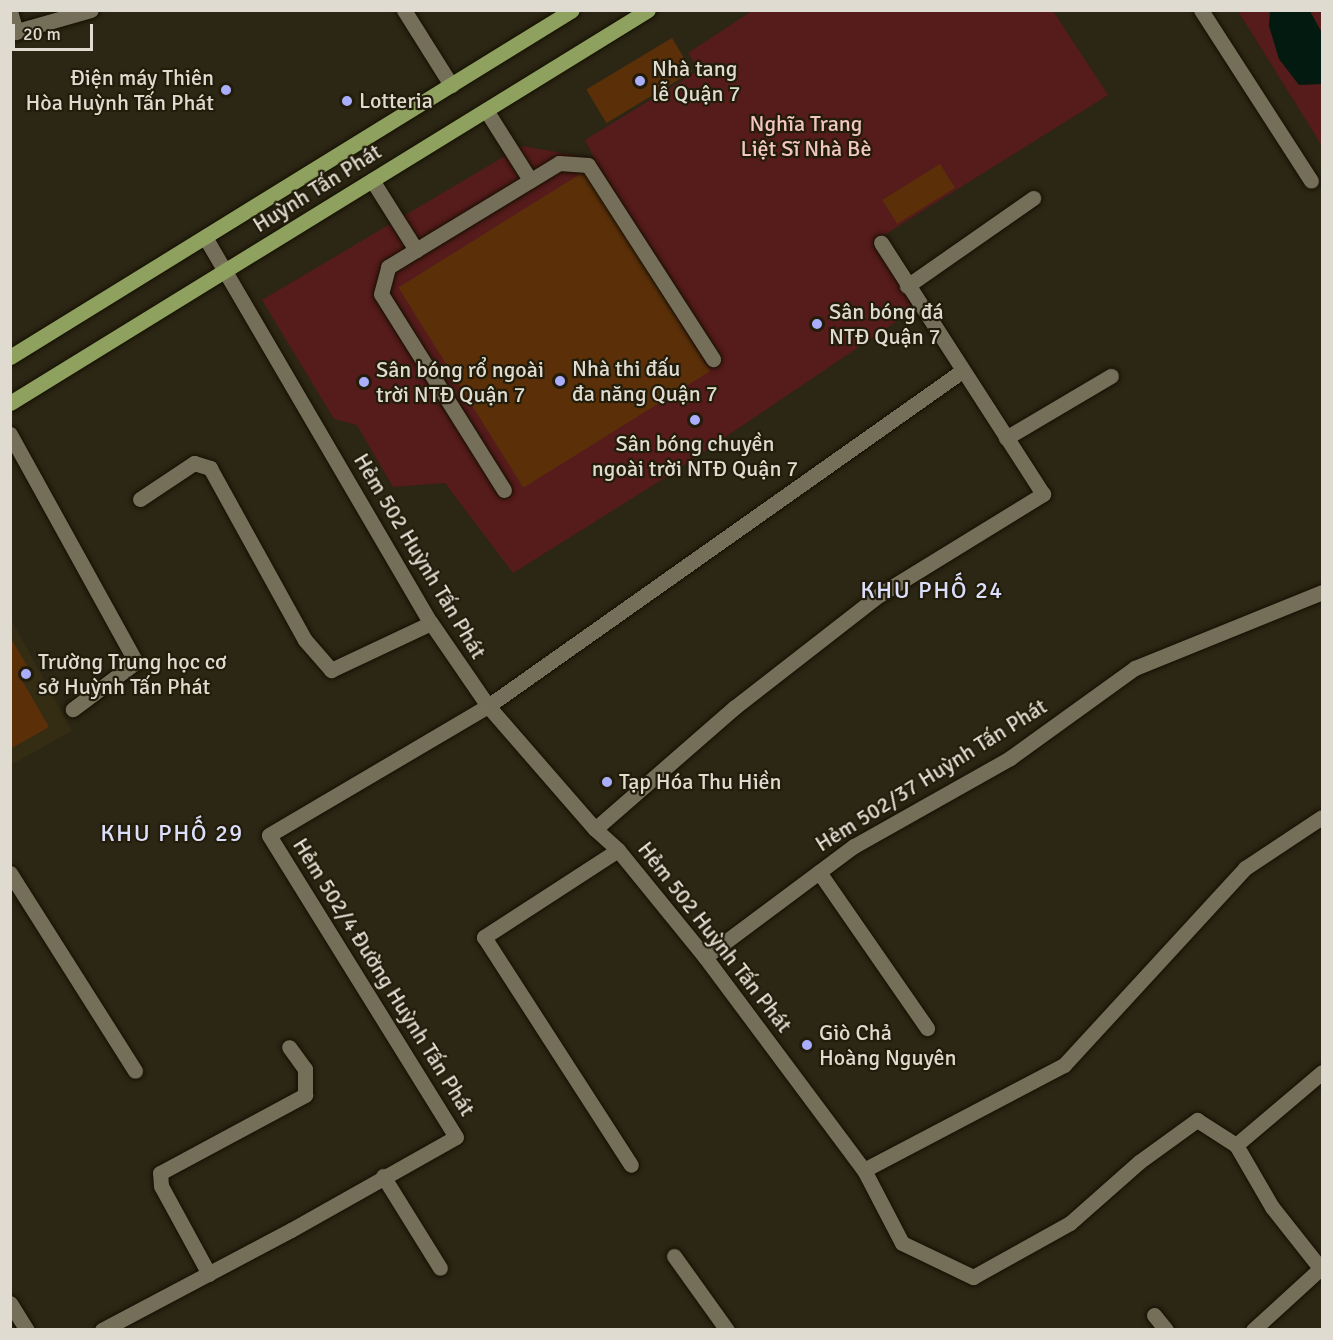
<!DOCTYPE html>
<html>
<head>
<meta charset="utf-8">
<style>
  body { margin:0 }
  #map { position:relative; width:1333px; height:1340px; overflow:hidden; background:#2c2614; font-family:Signika,sans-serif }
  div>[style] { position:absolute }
  .built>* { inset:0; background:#342c13 }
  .green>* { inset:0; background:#561b1b }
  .water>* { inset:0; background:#021a0f }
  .building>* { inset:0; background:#5b3009; transform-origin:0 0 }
  .roads { filter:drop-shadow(0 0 2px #140f01) drop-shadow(0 0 2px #140f01) }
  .minor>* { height:15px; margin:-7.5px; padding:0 7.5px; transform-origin:7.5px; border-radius:7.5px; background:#756f5a }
  .major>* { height:15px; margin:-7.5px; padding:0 7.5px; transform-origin:7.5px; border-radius:7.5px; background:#8ea15f }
  .dots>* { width:16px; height:16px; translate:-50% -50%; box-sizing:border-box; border:3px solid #221c0b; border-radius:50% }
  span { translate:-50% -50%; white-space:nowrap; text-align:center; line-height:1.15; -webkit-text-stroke:4.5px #221c0b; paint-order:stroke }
  .poi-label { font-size:22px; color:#dfdbd0 }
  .left { translate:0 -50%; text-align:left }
  .right { translate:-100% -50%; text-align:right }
  .park-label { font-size:22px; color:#f2c5c2 }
  .street-label { font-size:22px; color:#dfdbd0 }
  .neighbourhood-label { font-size:24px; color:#dcdffc; letter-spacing:1.5px }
  .frame { position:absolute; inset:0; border:12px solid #dfdbd0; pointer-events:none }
  .scale { position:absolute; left:12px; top:24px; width:81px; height:27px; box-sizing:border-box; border:3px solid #dfdbd0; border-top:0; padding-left:8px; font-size:18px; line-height:21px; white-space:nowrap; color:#dfdbd0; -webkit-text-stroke:4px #221c0b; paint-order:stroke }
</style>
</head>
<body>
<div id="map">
  <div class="built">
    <div style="clip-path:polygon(10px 617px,72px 731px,11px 765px,10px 765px)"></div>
  </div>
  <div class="green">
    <div style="clip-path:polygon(752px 11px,1053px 11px,1108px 95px,873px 242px,915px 309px,666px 477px,513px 573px,445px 483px,393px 487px,357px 425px,334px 419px,262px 300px,522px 146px,595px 159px,585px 140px,699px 70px,688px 53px)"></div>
    <div style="clip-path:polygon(1238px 11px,1322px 11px,1322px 146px)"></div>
  </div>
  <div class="water">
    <div style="clip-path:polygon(1270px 11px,1310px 11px,1322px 33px,1322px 84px,1299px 85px,1279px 59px,1269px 26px)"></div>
  </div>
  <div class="building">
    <div style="left:672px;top:38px;width:39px;height:100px;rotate:59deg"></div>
    <div style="left:940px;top:164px;width:28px;height:68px;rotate:58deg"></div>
    <div style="left:585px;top:171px;width:236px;height:220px;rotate:58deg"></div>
    <div style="clip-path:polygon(10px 637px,29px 669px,19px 675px,49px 727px,10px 749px)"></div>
  </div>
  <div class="roads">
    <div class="minor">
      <div style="left:404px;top:10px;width:89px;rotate:57.9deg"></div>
      <div style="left:1201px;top:10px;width:203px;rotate:57.2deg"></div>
      <div style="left:10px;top:11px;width:22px;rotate:74deg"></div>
      <div style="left:10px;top:33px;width:84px;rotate:-15.9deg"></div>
      <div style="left:486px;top:110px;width:83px;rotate:57.8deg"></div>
      <div style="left:372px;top:180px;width:83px;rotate:57.8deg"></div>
      <div style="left:205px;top:237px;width:447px;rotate:59.7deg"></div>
      <div style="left:431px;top:623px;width:101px;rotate:55.5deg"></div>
      <div style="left:488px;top:706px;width:163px;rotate:49deg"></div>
      <div style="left:595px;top:829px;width:31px;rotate:42deg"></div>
      <div style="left:618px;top:850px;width:138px;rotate:50.9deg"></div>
      <div style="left:705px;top:957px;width:266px;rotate:53.3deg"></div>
      <div style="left:864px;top:1170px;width:82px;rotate:62.5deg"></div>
      <div style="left:902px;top:1243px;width:79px;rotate:25.6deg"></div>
      <div style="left:973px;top:1277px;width:111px;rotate:-29.1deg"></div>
      <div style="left:1070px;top:1223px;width:92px;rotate:-41.5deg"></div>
      <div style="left:1139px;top:1162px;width:72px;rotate:-35.9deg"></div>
      <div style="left:1197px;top:1120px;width:46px;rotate:32.7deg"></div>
      <div style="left:1236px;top:1145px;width:113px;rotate:-40.3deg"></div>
      <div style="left:907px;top:286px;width:154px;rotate:-34.9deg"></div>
      <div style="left:10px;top:434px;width:260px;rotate:61.1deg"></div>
      <div style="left:136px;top:662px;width:79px;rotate:143.3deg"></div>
      <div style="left:1006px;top:438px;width:122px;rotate:-30.6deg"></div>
      <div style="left:504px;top:490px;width:231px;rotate:-122.1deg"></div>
      <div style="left:381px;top:294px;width:28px;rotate:-75deg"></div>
      <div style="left:388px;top:267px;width:200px;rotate:-31.3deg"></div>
      <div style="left:559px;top:163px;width:29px;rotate:4deg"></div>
      <div style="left:588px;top:165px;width:231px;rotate:57.2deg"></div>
      <div style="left:140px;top:499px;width:65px;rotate:-33.7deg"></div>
      <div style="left:194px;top:463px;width:17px;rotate:17deg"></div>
      <div style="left:210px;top:468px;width:196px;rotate:61.1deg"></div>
      <div style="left:305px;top:640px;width:40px;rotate:49deg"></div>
      <div style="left:331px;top:670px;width:110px;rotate:-25.2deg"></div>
      <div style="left:595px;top:829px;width:186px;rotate:-41.1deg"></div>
      <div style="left:735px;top:707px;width:182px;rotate:-37.9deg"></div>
      <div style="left:879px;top:595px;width:193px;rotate:-31.6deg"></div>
      <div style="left:1043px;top:494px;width:299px;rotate:-122.8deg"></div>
      <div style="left:618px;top:850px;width:160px;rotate:147deg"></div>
      <div style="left:484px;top:937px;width:271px;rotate:57.2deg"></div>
      <div style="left:819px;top:872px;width:190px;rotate:55.3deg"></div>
      <div style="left:10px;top:873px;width:234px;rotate:57.7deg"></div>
      <div style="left:705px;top:957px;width:186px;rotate:-36.7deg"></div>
      <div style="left:854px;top:846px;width:179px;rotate:-29.4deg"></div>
      <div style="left:1010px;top:758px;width:154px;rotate:-35.8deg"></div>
      <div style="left:1135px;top:668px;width:202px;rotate:-22.1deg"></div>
      <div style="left:1236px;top:1145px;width:72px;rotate:59.9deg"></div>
      <div style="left:1272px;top:1207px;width:79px;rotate:51.7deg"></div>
      <div style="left:864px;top:1170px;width:226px;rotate:-27.7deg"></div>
      <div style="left:1064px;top:1065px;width:268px;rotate:-47.4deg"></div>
      <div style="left:1245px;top:868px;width:92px;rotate:-33.5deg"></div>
      <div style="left:383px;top:1176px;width:108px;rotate:58.2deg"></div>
      <div style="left:674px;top:1256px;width:91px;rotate:54.4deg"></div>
      <div style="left:209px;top:1274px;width:100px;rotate:-118.6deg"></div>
      <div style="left:161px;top:1186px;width:13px;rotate:-94deg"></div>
      <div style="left:160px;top:1173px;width:165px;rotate:-28.3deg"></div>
      <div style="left:305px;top:1095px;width:26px;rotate:-90deg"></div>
      <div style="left:305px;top:1069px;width:27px;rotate:-126deg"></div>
      <div style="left:10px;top:1303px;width:32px;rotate:58deg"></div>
      <div style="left:1154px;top:1315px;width:19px;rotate:51deg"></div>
      <div style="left:102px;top:1330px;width:214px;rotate:-27.9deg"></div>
      <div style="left:291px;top:1230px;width:189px;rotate:-29.4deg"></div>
      <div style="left:456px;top:1137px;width:355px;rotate:-121.8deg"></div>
      <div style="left:269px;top:835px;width:254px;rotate:-30.5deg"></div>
      <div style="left:488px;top:706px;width:580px;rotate:-35.25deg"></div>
      <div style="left:1253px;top:1330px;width:93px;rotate:-42.4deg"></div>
    </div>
    <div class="major">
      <div style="left:10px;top:357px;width:660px;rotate:-31.69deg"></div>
      <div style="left:10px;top:403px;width:749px;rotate:-31.63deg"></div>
    </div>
  </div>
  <div class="dots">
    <div style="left:640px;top:81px;background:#abaffb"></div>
    <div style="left:226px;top:90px;background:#abaffb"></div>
    <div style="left:347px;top:101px;background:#abaffb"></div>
    <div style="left:817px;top:324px;background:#abaffb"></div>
    <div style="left:560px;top:381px;background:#abaffb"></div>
    <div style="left:364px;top:382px;background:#abaffb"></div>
    <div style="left:695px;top:420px;background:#abaffb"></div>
    <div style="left:26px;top:674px;background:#abaffb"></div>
    <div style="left:607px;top:782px;background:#abaffb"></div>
    <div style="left:807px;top:1045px;background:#abaffb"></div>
  </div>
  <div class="poi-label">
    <span class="left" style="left:652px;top:81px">Nhà tang<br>lễ Quận 7</span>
    <span class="right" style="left:214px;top:90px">Điện máy Thiên<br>Hòa Huỳnh Tấn Phát</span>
    <span class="left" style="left:359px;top:101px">Lotteria</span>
    <span class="left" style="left:829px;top:324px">Sân bóng đá<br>NTĐ Quận 7</span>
    <span class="left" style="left:572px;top:381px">Nhà thi đấu<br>đa năng Quận 7</span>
    <span class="left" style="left:376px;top:382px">Sân bóng rổ ngoài<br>trời NTĐ Quận 7</span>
    <span style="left:695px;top:456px">Sân bóng chuyền<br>ngoài trời NTĐ Quận 7</span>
    <span class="left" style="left:38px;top:674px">Trường Trung học cơ<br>sở Huỳnh Tấn Phát</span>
    <span class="left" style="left:619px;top:782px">Tạp Hóa Thu Hiền</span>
    <span class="left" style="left:819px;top:1045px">Giò Chả<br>Hoàng Nguyên</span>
  </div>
  <div class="park-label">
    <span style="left:806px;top:136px">Nghĩa Trang<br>Liệt Sĩ Nhà Bè</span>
  </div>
  <div class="street-label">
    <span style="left:317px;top:188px;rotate:-32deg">Huỳnh Tấn Phát</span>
    <span style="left:420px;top:556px;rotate:59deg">Hẻm 502 Huỳnh Tấn Phát</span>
    <span style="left:931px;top:775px;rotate:-32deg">Hẻm 502/37 Huỳnh Tấn Phát</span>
    <span style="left:715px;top:937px;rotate:52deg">Hẻm 502 Huỳnh Tấn Phát</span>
    <span style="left:384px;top:977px;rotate:58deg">Hẻm 502/4 Đường Huỳnh Tấn Phát</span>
  </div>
  <div class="neighbourhood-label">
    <span style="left:932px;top:591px">KHU PHỐ 24</span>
    <span style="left:172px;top:834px">KHU PHỐ 29</span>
  </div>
  <div class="frame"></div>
  <div class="scale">20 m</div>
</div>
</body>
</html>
